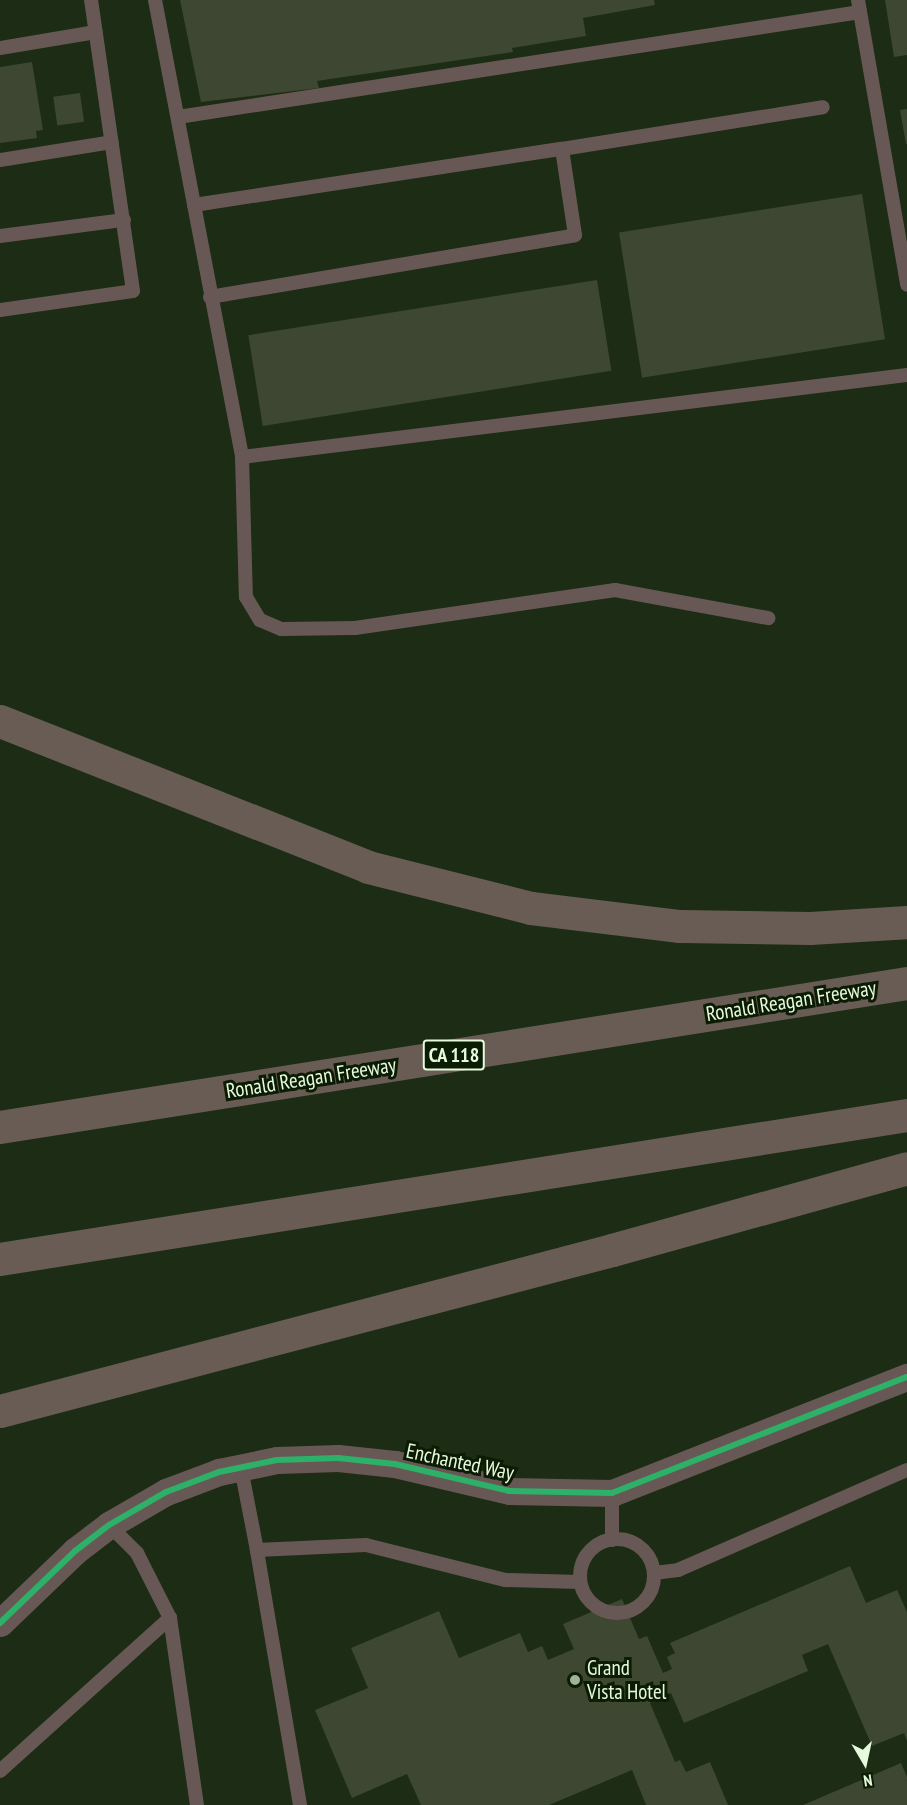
<!DOCTYPE html>
<html>
<head>
<meta charset="utf-8">
<style>
  body { margin:0 }
  #map { position:relative; width:907px; height:1805px; overflow:hidden; background:#1d2c14; font-family:"PT Sans Narrow",sans-serif }
  div>[style] { position:absolute }
  .building>* { inset:0; background:#3e4731; transform-origin:0 0 }
  .lane>* { height:14px; margin:-7px; padding:0 7px; transform-origin:7px; border-radius:7px; background:#685855 }
  .lane>.ring { margin:-7px; padding:0; box-sizing:content-box; background:none; border:14px solid #685855; border-radius:50% }
  .street>* { height:27px; margin:-13.5px; padding:0 13.5px; transform-origin:13.5px; border-radius:13.5px; background:#685855 }
  .highway>* { height:33px; margin:-16.5px; padding:0 16.5px; transform-origin:16.5px; border-radius:16.5px; background:#695c55 }
  .cycleway>* { height:6px; margin:-3px; padding:0 3px; transform-origin:3px; border-radius:3px; background:#2db169 }
  .dots>* { width:16px; height:16px; translate:-50% -50%; box-sizing:border-box; border:3px solid #0b1b04; border-radius:50% }
  span { translate:-50% -50%; white-space:nowrap; text-align:center; line-height:1.15; -webkit-text-stroke:6px #0b1b04; paint-order:stroke }
  .shield-label span { padding:2px 4px; background:#0b1b04; border:2px solid; border-radius:4px; -webkit-text-stroke-width:0 }
  .shield-label { font-size:20px; color:#e5fbdb; font-weight:700 }
  .street-label { font-size:21px; color:#e5fbdb }
  .poi-label { font-size:21px; color:#e5fbdb }
  .left { translate:0 -50%; text-align:left }
  .north { position:absolute; left:835px; top:1733px; width:60px; height:60px; -webkit-text-stroke:4px #0b1b04; paint-order:stroke; rotate:171deg; font-size:16px; font-weight:700; line-height:24px; text-align:center; color:#e5fbdb }
  .north::after { content:''; display:block; margin:auto; width:21px; height:27px; background:#e5fbdb; clip-path:polygon(50% 0,100% 100%,50% 72%,0 100%) }
</style>
</head>
<body>
<div id="map">
  <div class="building">
    <div style="clip-path:polygon(180px 0,654px 0,655px 5px,583px 18px,586px 36px,512px 48px,513px 52px,317px 81px,319px 88px,201px 102px)"></div>
    <div style="clip-path:polygon(885px 0,907px 0,907px 55px,894px 57px)"></div>
    <div style="clip-path:polygon(32px 62px,43px 130px,36px 131px,37px 138px,0 143px,0 67px)"></div>
    <div style="left:80px;top:93px;width:29px;height:27px;rotate:82deg"></div>
    <div style="clip-path:polygon(907px 109px,907px 144px,906px 144px,900px 110px)"></div>
    <div style="left:862px;top:194px;width:147px;height:246px;rotate:81deg"></div>
    <div style="left:597px;top:280px;width:92px;height:353px;rotate:81deg"></div>
    <div style="clip-path:polygon(850px 1566px,866px 1603px,897px 1590px,907px 1612px,907px 1741px,904px 1733px,872px 1746px,828px 1644px,802px 1655px,808px 1671px,684px 1723px,671px 1693px,650px 1703px,675px 1762px,680px 1760px,686px 1772px,710px 1762px,728px 1805px,646px 1805px,632px 1770px,549px 1805px,421px 1805px,407px 1774px,352px 1798px,315px 1710px,368px 1688px,351px 1648px,439px 1611px,459px 1658px,520px 1633px,528px 1652px,542px 1646px,548px 1660px,574px 1649px,563px 1624px,622px 1599px,639px 1639px,647px 1636px,663px 1673px,672px 1669px,667px 1657px,675px 1653px,670px 1643px)"></div>
    <div style="clip-path:polygon(901px 1763px,907px 1777px,907px 1805px,803px 1805px)"></div>
  </div>
  <div class="lane">
    <div style="left:155px;top:0;width:465px;rotate:79.2deg"></div>
    <div style="left:242px;top:457px;width:670px;rotate:-7.03deg"></div>
    <div style="left:858px;top:0;width:289px;rotate:80.2deg"></div>
    <div style="left:0;top:48px;width:97px;rotate:-9.5deg"></div>
    <div style="left:178px;top:117px;width:690px;rotate:-8.75deg"></div>
    <div style="left:0;top:160px;width:113px;rotate:-9.1deg"></div>
    <div style="left:194px;top:205px;width:372px;rotate:-8.7deg"></div>
    <div style="left:0;top:236px;width:125px;rotate:-7.4deg"></div>
    <div style="left:210px;top:297px;width:370px;rotate:-9.6deg"></div>
    <div style="left:575px;top:235px;width:87px;rotate:-98.6deg"></div>
    <div style="left:562px;top:149px;width:264px;rotate:-9.1deg"></div>
    <div style="left:0;top:310px;width:134px;rotate:-8.1deg"></div>
    <div style="left:133px;top:291px;width:294px;rotate:-98.2deg"></div>
    <div style="left:242px;top:457px;width:140px;rotate:88.4deg"></div>
    <div style="left:246px;top:597px;width:27px;rotate:59deg"></div>
    <div style="left:260px;top:620px;width:23px;rotate:23deg"></div>
    <div style="left:281px;top:629px;width:74px;rotate:-0.8deg"></div>
    <div style="left:355px;top:628px;width:263px;rotate:-8.3deg"></div>
    <div style="left:615px;top:590px;width:156px;rotate:10.4deg"></div>
    <div style="left:241px;top:1468px;width:84px;rotate:79deg"></div>
    <div style="left:612px;top:1493px;width:47px;rotate:90deg"></div>
    <div style="left:109px;top:1525px;width:40px;rotate:45deg"></div>
    <div style="left:137px;top:1553px;width:73px;rotate:63.1deg"></div>
    <div style="left:170px;top:1618px;width:189px;rotate:81.8deg"></div>
    <div class="ring" style="left:580px;top:1539px;width:60px;height:60px"></div>
    <div style="left:654px;top:1573px;width:24px;rotate:-7deg"></div>
    <div style="left:678px;top:1570px;width:250px;rotate:-23.6deg"></div>
    <div style="left:0;top:1771px;width:229px;rotate:-42deg"></div>
    <div style="left:300px;top:1805px;width:259px;rotate:-99.6deg"></div>
    <div style="left:257px;top:1550px;width:109px;rotate:-2.6deg"></div>
    <div style="left:366px;top:1545px;width:143px;rotate:14.1deg"></div>
    <div style="left:505px;top:1580px;width:75px;rotate:1.5deg"></div>
  </div>
  <div class="street">
    <div style="left:0;top:1623px;width:104px;rotate:-43.8deg"></div>
    <div style="left:75px;top:1551px;width:43px;rotate:-37.4deg"></div>
    <div style="left:109px;top:1525px;width:66px;rotate:-30.1deg"></div>
    <div style="left:166px;top:1492px;width:57px;rotate:-20.7deg"></div>
    <div style="left:219px;top:1472px;width:59px;rotate:-11.7deg"></div>
    <div style="left:277px;top:1460px;width:61px;rotate:-1.9deg"></div>
    <div style="left:338px;top:1458px;width:57px;rotate:6deg"></div>
    <div style="left:395px;top:1464px;width:117px;rotate:13.3deg"></div>
    <div style="left:509px;top:1491px;width:103px;rotate:1.1deg"></div>
    <div style="left:612px;top:1493px;width:317px;rotate:-21.5deg"></div>
  </div>
  <div class="highway">
    <div style="left:0;top:721px;width:396px;rotate:21.6deg"></div>
    <div style="left:368px;top:867px;width:168px;rotate:14.1deg"></div>
    <div style="left:531px;top:908px;width:150px;rotate:6.9deg"></div>
    <div style="left:680px;top:926px;width:130px;rotate:0.9deg"></div>
    <div style="left:810px;top:928px;width:97px;rotate:-3.5deg"></div>
    <div style="left:0;top:1127px;width:918px;rotate:-9.02deg"></div>
    <div style="left:0;top:1259px;width:918px;rotate:-9.02deg"></div>
    <div style="left:0;top:1411px;width:633px;rotate:-14.74deg"></div>
    <div style="left:612px;top:1250px;width:306px;rotate:-15.5deg"></div>
  </div>
  <div class="cycleway">
    <div style="left:0;top:1623px;width:104px;rotate:-43.8deg"></div>
    <div style="left:75px;top:1551px;width:43px;rotate:-37.4deg"></div>
    <div style="left:109px;top:1525px;width:66px;rotate:-30.1deg"></div>
    <div style="left:166px;top:1492px;width:57px;rotate:-20.7deg"></div>
    <div style="left:219px;top:1472px;width:59px;rotate:-11.7deg"></div>
    <div style="left:277px;top:1460px;width:61px;rotate:-1.9deg"></div>
    <div style="left:338px;top:1458px;width:57px;rotate:6deg"></div>
    <div style="left:395px;top:1464px;width:117px;rotate:13.3deg"></div>
    <div style="left:509px;top:1491px;width:103px;rotate:1.1deg"></div>
    <div style="left:612px;top:1493px;width:317px;rotate:-21.5deg"></div>
  </div>
  <div class="dots">
    <div style="left:575px;top:1680px;background:#9fb395"></div>
  </div>
  <div class="shield-label">
    <span style="left:454px;top:1055px">CA 118</span>
  </div>
  <div class="street-label">
    <span style="left:791px;top:1001px;rotate:-9deg">Ronald Reagan Freeway</span>
    <span style="left:311px;top:1078px;rotate:-9deg">Ronald Reagan Freeway</span>
    <span style="left:460px;top:1462px;rotate:12deg">Enchanted Way</span>
  </div>
  <div class="poi-label">
    <span class="left" style="left:587px;top:1680px">Grand<br>Vista Hotel</span>
  </div>
  <div class="north">N</div>
</div>
</body>
</html>
